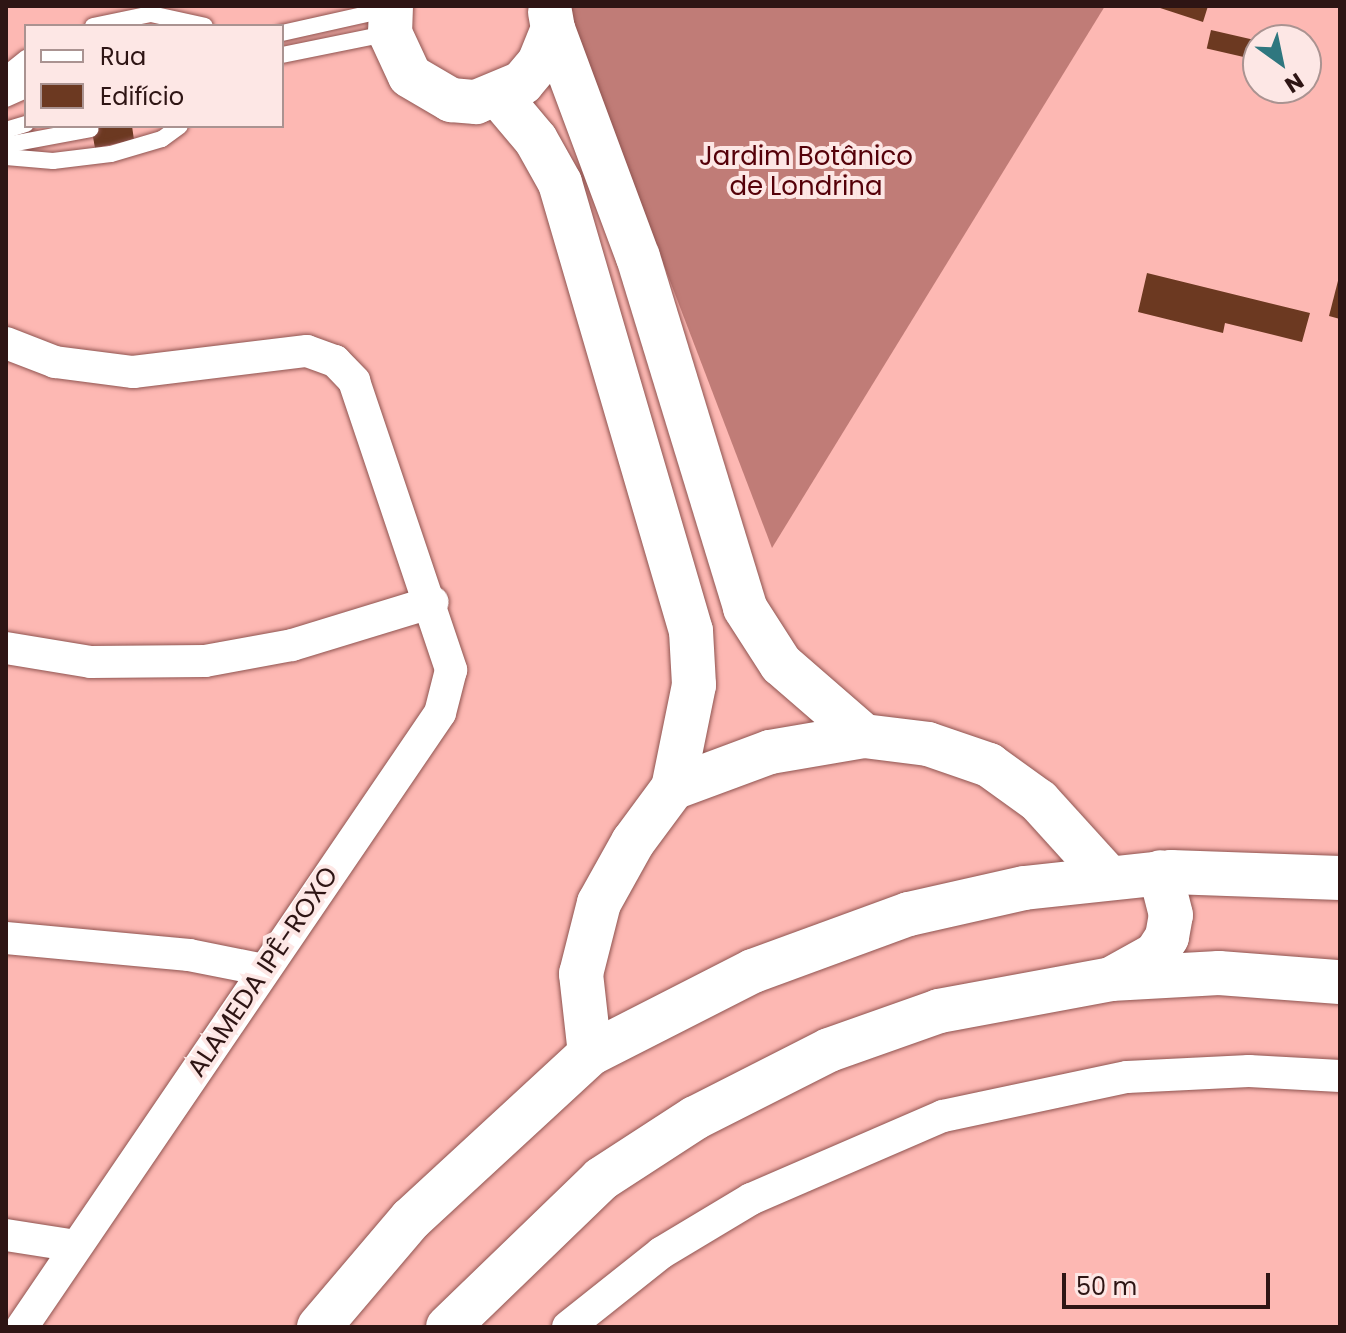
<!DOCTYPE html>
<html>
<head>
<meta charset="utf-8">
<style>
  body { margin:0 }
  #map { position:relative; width:1346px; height:1333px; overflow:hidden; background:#fdb8b3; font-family:Poppins,sans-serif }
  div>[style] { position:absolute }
  .forest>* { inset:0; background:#c07c77 }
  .building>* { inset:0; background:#6c3921; transform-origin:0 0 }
  .roads { filter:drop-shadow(0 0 2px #8f5450) drop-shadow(0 0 2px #8f5450) }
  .lane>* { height:16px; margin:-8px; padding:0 8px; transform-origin:8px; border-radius:8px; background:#fff }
  .street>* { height:32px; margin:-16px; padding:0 16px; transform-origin:16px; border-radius:16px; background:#fff }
  .secondary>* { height:44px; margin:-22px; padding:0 22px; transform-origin:22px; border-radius:22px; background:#fff }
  span { translate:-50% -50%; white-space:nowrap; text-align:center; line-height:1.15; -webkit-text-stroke:8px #fde7e5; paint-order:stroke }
  .park-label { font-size:26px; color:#550109 }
  .street-label { font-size:26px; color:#2e1514 }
  .frame { position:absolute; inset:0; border:8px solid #2e1514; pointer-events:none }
  .legend { position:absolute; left:24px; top:24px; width:260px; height:104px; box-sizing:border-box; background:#fde7e5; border:2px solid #aa9391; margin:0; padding:10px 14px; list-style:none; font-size:24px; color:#2e1514 }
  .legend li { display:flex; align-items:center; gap:16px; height:40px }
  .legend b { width:40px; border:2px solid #aa9391 }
  .north { position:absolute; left:1242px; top:24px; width:80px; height:80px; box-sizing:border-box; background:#fde7e5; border:2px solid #aa9391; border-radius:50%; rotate:147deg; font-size:22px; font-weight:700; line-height:32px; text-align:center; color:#2e1514 }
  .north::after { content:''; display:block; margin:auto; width:28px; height:36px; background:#2f777f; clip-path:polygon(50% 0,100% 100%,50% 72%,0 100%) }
  .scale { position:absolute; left:1062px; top:1273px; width:208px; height:36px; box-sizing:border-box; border:4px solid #2e1514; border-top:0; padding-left:10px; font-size:24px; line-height:28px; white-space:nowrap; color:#2e1514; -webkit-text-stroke:6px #fde7e5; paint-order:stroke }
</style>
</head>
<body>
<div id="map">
  <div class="forest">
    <div style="clip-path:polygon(565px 6px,1105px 6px,772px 548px)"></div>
  </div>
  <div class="building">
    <div style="clip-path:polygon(1154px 6px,1208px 6px,1203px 22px)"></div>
    <div style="left:1211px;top:30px;width:48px;height:19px;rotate:13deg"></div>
    <div style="clip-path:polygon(91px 126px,132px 126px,134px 140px,95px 148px)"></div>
    <div style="clip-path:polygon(1147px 273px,1310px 313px,1302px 342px,1225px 323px,1223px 333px,1138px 312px)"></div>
    <div style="clip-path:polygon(1340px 273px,1340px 319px,1329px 316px)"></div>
  </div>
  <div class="roads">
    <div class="lane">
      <div style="left:93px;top:26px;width:59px;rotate:-11.7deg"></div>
      <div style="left:151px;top:14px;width:55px;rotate:12.5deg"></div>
      <div style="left:282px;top:33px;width:110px;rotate:-12.6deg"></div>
      <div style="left:282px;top:55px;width:110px;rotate:-11.5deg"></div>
      <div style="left:6px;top:74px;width:26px;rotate:-39deg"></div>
      <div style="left:6px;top:87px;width:23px;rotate:-31deg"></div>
      <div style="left:6px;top:99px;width:22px;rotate:-24deg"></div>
      <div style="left:6px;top:130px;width:21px;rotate:-17deg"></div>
      <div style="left:6px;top:145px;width:86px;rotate:-10.7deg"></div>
      <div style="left:6px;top:157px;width:47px;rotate:4.9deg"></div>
      <div style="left:53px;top:161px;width:58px;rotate:-6.9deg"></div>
      <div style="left:111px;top:154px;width:53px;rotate:-16.4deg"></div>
      <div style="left:162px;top:139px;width:22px;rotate:-36deg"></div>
    </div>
    <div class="street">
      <div style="left:6px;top:343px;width:53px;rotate:21.2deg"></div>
      <div style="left:55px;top:362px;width:79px;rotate:7.3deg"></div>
      <div style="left:133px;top:372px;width:175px;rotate:-6.9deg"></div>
      <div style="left:307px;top:351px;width:30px;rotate:20deg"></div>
      <div style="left:335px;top:361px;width:28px;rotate:46deg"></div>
      <div style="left:354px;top:381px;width:305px;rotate:71.4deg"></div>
      <div style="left:451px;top:670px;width:44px;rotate:104.3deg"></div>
      <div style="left:440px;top:713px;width:743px;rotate:124.25deg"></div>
      <div style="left:6px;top:648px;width:86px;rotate:9.4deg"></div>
      <div style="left:91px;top:662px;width:114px;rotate:-0.5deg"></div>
      <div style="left:205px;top:661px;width:88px;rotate:-10.4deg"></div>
      <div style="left:292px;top:645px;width:147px;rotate:-17deg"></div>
      <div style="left:6px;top:938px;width:184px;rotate:5.3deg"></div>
      <div style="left:189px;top:955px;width:76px;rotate:11.3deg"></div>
      <div style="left:6px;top:1235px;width:71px;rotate:8.9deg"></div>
      <div style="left:568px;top:1327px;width:119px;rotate:-38.5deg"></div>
      <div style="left:661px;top:1253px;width:105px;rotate:-31deg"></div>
      <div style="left:751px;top:1199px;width:209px;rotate:-23.4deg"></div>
      <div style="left:943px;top:1116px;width:188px;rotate:-12deg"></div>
      <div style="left:1127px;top:1077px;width:122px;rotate:-2.8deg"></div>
      <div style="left:1249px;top:1071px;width:91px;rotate:3.1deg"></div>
    </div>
    <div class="secondary">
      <div style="left:391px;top:6px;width:27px;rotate:92deg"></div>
      <div style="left:390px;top:33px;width:47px;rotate:65.1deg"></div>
      <div style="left:410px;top:76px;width:48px;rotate:30.3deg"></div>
      <div style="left:451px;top:100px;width:25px;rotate:5deg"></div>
      <div style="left:476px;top:102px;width:50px;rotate:-22.4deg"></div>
      <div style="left:522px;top:83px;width:26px;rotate:-50deg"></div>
      <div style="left:539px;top:63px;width:37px;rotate:-68deg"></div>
      <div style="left:553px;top:29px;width:17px;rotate:-100deg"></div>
      <div style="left:553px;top:29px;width:243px;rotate:69.6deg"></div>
      <div style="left:638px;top:257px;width:367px;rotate:73deg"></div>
      <div style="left:745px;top:608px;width:67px;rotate:57.3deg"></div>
      <div style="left:781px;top:664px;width:110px;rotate:40.9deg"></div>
      <div style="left:499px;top:96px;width:57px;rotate:49.9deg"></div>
      <div style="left:536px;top:140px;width:49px;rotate:60.8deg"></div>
      <div style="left:560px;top:183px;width:467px;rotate:73.7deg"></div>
      <div style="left:691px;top:631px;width:54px;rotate:86.8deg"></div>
      <div style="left:694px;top:685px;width:105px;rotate:101.5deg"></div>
      <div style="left:1113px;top:978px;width:49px;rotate:-29.2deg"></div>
      <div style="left:1156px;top:954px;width:20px;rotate:-57deg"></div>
      <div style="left:1167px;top:937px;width:22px;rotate:-80deg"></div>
      <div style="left:1171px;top:915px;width:44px;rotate:-104.3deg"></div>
      <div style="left:590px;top:1054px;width:81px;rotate:-96.4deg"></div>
      <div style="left:581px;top:974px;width:73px;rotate:-75.8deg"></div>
      <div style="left:599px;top:903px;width:70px;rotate:-60.9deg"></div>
      <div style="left:633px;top:842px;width:67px;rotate:-53.5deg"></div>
      <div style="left:673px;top:788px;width:103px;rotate:-20.4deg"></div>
      <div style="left:770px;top:752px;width:95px;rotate:-9.7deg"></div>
      <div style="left:864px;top:736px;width:64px;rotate:7.1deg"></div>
      <div style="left:928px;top:744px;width:65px;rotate:19deg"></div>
      <div style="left:989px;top:765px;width:62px;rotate:35.8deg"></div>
      <div style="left:1039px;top:801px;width:101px;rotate:47.8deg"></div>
      <div style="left:319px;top:1327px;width:142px;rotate:-49.6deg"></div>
      <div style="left:411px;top:1219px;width:243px;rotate:-42.7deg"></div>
      <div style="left:590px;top:1054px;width:183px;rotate:-27deg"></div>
      <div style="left:753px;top:971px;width:166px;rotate:-20.1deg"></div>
      <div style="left:909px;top:914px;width:118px;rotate:-12.7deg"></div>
      <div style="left:1024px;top:888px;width:148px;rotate:-6.2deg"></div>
      <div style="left:1171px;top:872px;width:169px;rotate:2deg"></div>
      <div style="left:448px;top:1327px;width:213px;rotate:-44deg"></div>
      <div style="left:601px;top:1179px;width:112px;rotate:-33deg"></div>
      <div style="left:695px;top:1118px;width:150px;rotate:-26.9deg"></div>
      <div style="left:829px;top:1050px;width:117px;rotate:-19.5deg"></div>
      <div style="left:939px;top:1011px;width:175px;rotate:-10.5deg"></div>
      <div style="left:1111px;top:979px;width:108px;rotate:-3.2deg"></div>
      <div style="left:1219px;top:973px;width:121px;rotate:4.3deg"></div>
    </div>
  </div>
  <div class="park-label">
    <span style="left:806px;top:172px">Jardim Botânico<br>de Londrina</span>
  </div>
  <div class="street-label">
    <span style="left:263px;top:972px;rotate:-56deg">ALAMEDA IPÊ-ROXO</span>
  </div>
  <div class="frame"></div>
  <ul class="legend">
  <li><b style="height:10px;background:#fff"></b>Rua</li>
  <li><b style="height:22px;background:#6c3921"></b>Edifício</li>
  </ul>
  <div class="north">N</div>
  <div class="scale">50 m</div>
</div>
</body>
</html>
